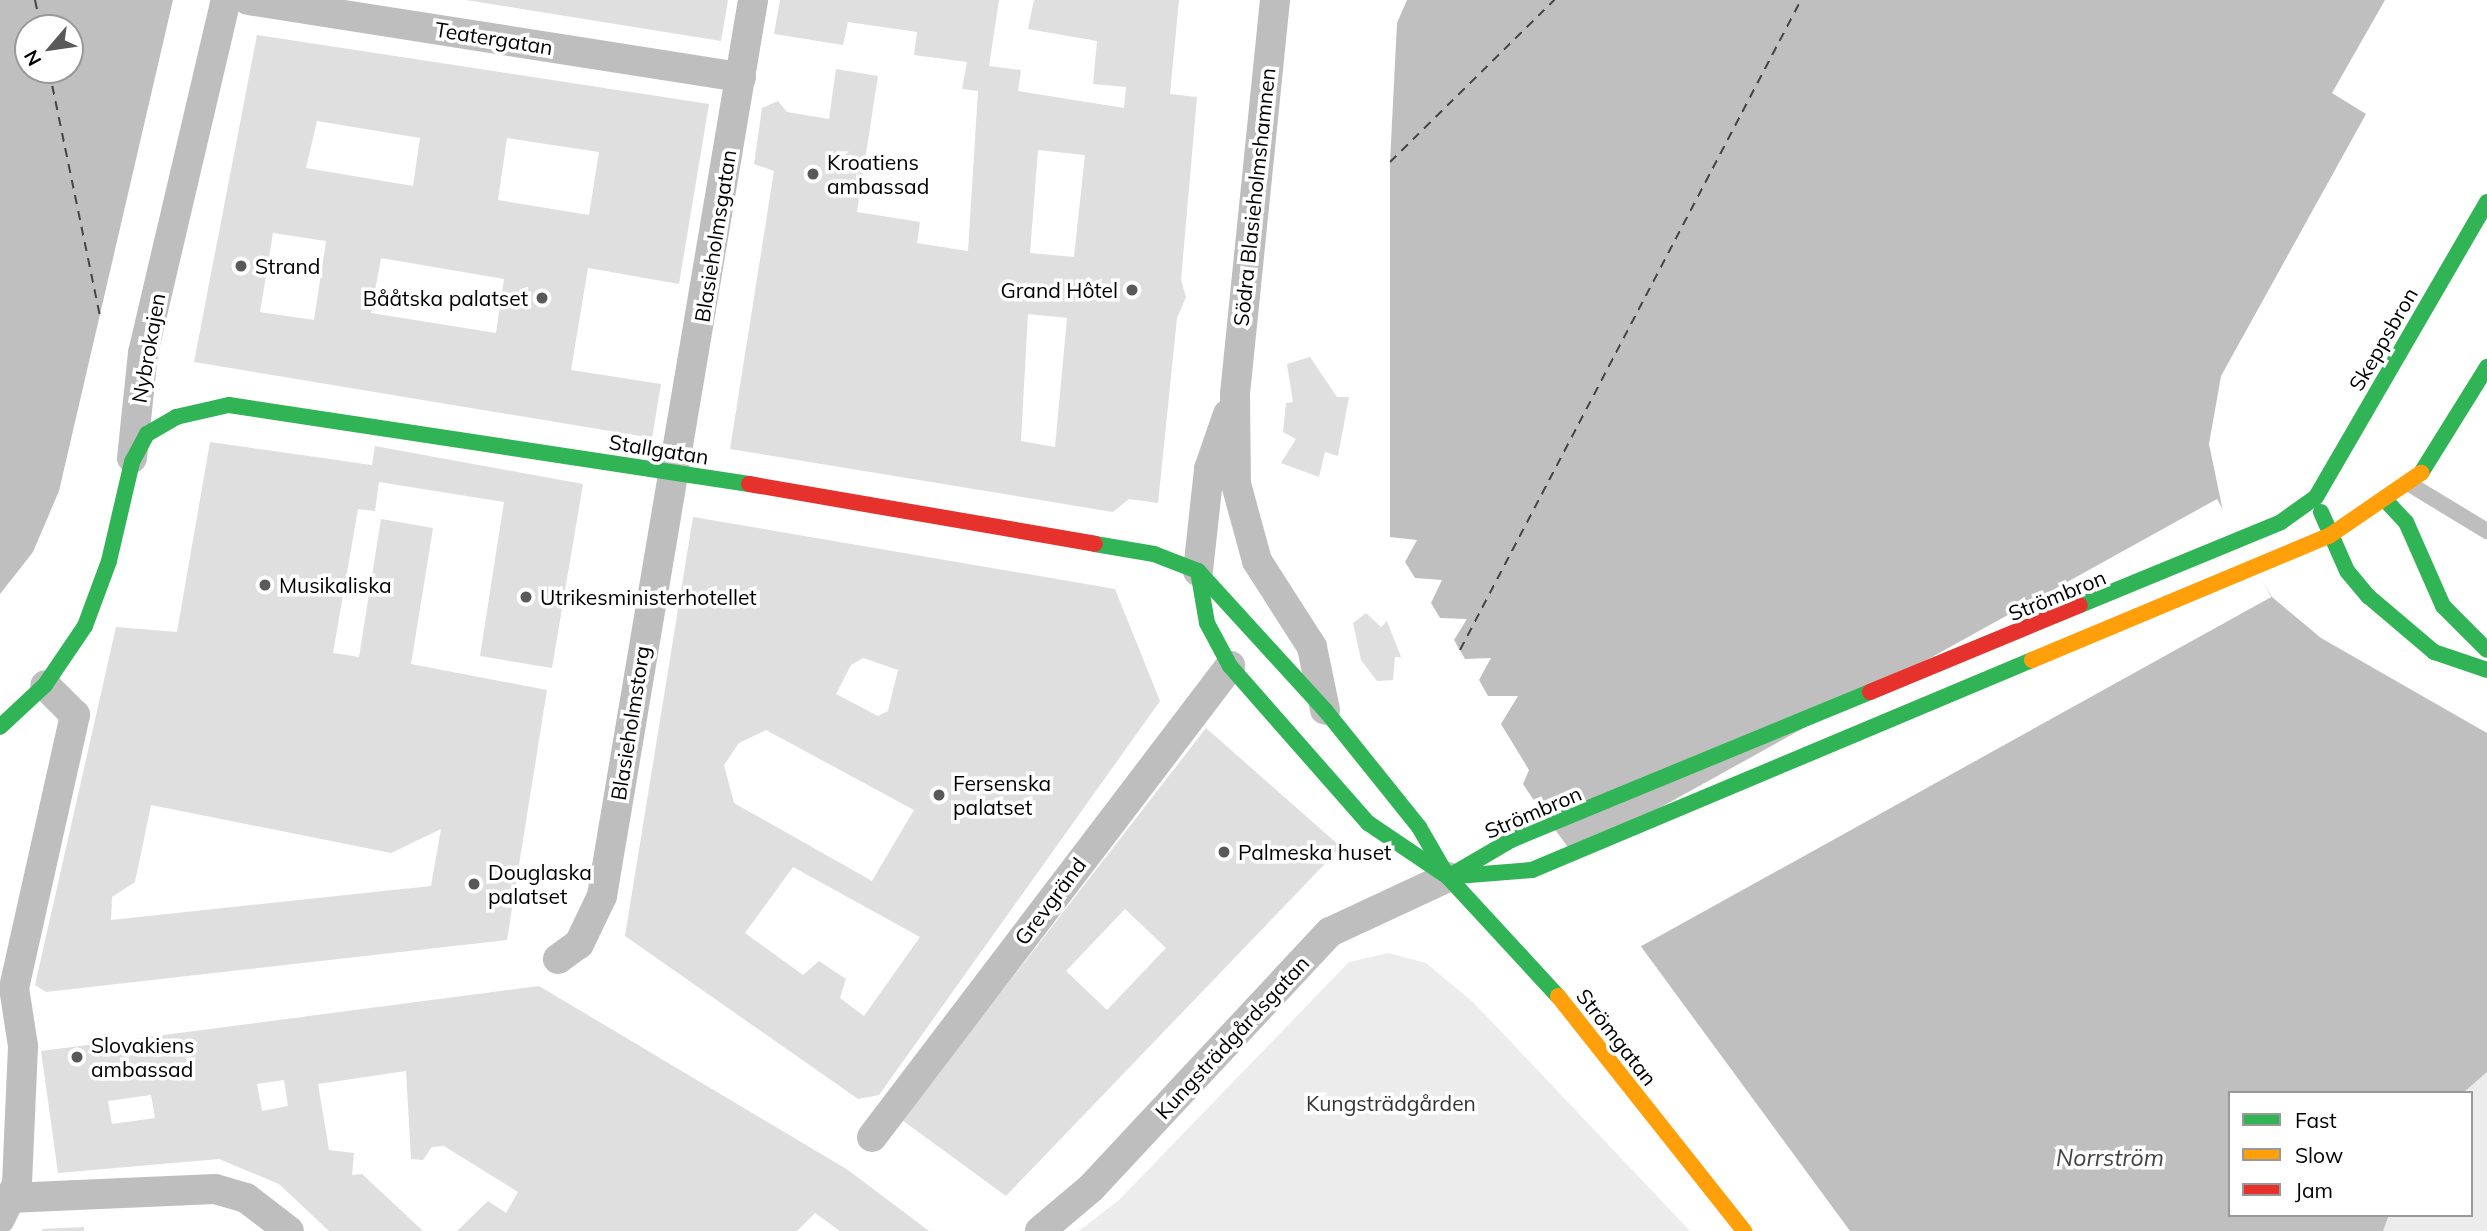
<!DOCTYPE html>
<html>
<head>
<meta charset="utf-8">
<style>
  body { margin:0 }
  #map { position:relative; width:2487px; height:1231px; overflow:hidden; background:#fff; font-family:Mulish,sans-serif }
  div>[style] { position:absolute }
  .green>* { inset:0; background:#ececec }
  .water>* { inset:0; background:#bfbfbf }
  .pier>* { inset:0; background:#fff; transform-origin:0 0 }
  .ferry>* { height:2px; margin-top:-1px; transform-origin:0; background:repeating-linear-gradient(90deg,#444 0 9px,transparent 0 16px) }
  .building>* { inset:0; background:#dfdfdf }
  .lane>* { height:16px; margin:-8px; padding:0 8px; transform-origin:8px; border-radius:8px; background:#bebebe }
  .street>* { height:30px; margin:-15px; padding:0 15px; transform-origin:15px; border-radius:15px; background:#bebebe }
  .fast>* { height:16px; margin:-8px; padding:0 8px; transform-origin:8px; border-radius:8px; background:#30b455 }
  .slow>* { height:16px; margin:-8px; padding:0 8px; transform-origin:8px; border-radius:8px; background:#ff9f0a }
  .jam>* { height:16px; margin:-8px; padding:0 8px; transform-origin:8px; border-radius:8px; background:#e5322d }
  .dots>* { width:19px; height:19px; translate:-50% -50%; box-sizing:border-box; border:4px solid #fff; border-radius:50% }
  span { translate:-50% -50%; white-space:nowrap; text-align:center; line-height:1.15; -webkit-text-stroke:7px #fff; paint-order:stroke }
  .street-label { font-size:21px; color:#000 }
  .poi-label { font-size:21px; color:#000 }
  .left { translate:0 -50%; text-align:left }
  .right { translate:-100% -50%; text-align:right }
  .park-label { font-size:21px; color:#333 }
  .water-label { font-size:23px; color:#444; font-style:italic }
  .legend { position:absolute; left:2228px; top:1091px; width:245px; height:126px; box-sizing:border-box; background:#fff; border:2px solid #999; margin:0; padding:9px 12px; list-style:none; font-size:21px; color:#000 }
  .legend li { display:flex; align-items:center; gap:14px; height:35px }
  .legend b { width:35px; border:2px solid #999 }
  .north { position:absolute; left:14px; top:14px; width:70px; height:70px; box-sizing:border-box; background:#fff; border:2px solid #999; border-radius:50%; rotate:241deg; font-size:19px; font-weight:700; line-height:28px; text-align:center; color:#000 }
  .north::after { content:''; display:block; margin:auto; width:24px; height:32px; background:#595959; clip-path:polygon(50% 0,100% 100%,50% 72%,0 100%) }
</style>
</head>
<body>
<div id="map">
  <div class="green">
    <div style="clip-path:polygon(1388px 953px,1426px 963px,1473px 1002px,1690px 1231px,1079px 1231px,1119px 1200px,1349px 962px)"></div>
    <div style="clip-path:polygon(2487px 1072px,2487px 1231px,2383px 1231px,2389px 1215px,2471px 1215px,2471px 1093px,2463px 1093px)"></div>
  </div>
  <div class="water">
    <div style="clip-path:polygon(evenodd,0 0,173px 0,59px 491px,33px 552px,0 594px,0 0,70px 28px,70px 70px,28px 70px,28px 28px,70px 28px)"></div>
    <div style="clip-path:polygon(1407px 0,2385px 0,2332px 93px,2366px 114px,2221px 376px,2209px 444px,2225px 521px,2272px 597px,2321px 638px,2487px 733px,2487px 1072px,2463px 1093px,2230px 1093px,2230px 1215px,2389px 1215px,2383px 1231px,1850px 1231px,1537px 805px,1523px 784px,1529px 770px,1501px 724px,1518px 696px,1488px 696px,1479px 680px,1491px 658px,1465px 659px,1454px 640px,1467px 619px,1440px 618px,1431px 603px,1442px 580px,1415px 578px,1405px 562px,1417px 540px,1390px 537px,1390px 162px,1397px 23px)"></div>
  </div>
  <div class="pier">
    <div style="left:2217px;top:499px;width:112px;height:750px;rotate:61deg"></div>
  </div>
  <div class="ferry">
    <div style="left:35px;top:0;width:29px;rotate:78deg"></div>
    <div style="left:49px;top:70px;width:256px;rotate:78.3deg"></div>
    <div style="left:1390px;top:162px;width:231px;rotate:-44.6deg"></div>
    <div style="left:1460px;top:650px;width:734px;rotate:-62.32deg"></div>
  </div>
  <div class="building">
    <div style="clip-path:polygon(466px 0,728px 0,721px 41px)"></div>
    <div style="clip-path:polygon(evenodd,780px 0,999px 0,989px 66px,1021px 70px,1018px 91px,1124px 108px,1126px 87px,1093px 84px,1097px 41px,1028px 29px,1034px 0,1179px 0,1170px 94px,1197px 97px,1181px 280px,1186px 297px,1177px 318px,1158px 503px,1129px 499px,1113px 512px,730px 449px,774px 171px,754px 164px,762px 108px,778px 101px,787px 112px,829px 119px,836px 69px,878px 76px,857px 212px,920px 222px,917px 243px,968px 251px,978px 91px,962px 89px,967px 62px,914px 55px,917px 32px,848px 22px,843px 45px,774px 34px,780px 0,1038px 150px,1085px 155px,1074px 257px,1030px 253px,1038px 150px,780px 0,1028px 314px,1067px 318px,1055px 447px,1021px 441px,1028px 314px)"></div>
    <div style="clip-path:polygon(evenodd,257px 35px,709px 104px,679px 284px,588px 268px,571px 370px,661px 384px,652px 438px,194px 362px,257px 35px,317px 121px,420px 138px,413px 186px,306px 168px,317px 121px,257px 35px,507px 138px,599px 152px,589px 215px,498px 200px,507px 138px,257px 35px,273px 233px,326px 241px,314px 320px,260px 312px,273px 233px,257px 35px,381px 258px,504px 279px,496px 333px,371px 313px,381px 258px)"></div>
    <div style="clip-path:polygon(1310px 357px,1337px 397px,1349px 397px,1338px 456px,1325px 452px,1319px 477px,1281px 463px,1296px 439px,1283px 432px,1286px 403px,1293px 402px,1287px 364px)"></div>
    <div style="clip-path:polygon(evenodd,210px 442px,372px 465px,375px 446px,583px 484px,552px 668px,480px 656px,504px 502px,379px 482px,375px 511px,358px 509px,333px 653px,359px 657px,381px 519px,433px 528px,411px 664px,547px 690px,507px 940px,46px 992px,35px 985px,116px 627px,177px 632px,210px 442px,151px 805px,391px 853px,441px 829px,431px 886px,111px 920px,112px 897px,135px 882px,151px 805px)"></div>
    <div style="clip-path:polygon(evenodd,693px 517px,1115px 589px,1160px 701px,879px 1095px,858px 1099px,625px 936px,693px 517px,863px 658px,898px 670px,888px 711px,878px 716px,836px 694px,851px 665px,863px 658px,693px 517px,766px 730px,914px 810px,872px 881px,734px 803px,724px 765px,739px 743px,766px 730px,693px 517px,793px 867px,920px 937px,864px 1016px,840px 998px,846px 979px,819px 961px,803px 975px,745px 933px,793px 867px)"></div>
    <div style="clip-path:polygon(1366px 613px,1381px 627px,1387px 621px,1401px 657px,1395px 657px,1393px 680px,1377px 681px,1361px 660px,1353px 623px)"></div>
    <div style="clip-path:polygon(evenodd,1206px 728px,1341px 847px,1006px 1196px,902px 1120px,1206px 728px,1125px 909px,1166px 948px,1107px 1010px,1066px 971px,1125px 909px)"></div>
    <div style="clip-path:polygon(evenodd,539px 986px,848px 1170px,929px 1231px,840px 1231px,815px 1213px,797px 1231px,457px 1231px,488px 1201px,506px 1213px,518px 1192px,444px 1146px,432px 1147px,423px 1160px,411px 1159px,406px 1071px,318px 1084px,329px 1150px,354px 1153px,352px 1175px,362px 1174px,423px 1231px,329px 1231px,279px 1184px,219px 1159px,58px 1173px,41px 1051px,539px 986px,284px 1080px,288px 1106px,262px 1111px,257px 1084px,284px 1080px,539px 986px,151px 1095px,155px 1118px,112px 1124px,108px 1101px,151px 1095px)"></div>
    <div style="clip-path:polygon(84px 1227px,84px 1231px,42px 1231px,42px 1229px)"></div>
  </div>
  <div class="lane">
    <div style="left:2411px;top:485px;width:89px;rotate:31.2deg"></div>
  </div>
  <div class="street">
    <div style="left:248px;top:0;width:499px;rotate:8.9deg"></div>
    <div style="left:1275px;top:0;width:396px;rotate:95.8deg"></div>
    <div style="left:1235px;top:394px;width:90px;rotate:89.4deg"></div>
    <div style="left:1236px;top:484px;width:80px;rotate:74.7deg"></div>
    <div style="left:1257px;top:561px;width:102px;rotate:57.4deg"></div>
    <div style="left:1312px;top:647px;width:64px;rotate:78.3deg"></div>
    <div style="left:132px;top:458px;width:106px;rotate:-84deg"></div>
    <div style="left:143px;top:353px;width:363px;rotate:-76.8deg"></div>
    <div style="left:1198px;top:571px;width:103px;rotate:-83.8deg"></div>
    <div style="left:1209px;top:469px;width:58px;rotate:-70.9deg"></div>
    <div style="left:558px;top:959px;width:26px;rotate:-36deg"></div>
    <div style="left:579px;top:944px;width:53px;rotate:-64.4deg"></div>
    <div style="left:602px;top:896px;width:909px;rotate:-80.43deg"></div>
    <div style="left:872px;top:1137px;width:592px;rotate:-52.76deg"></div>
    <div style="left:9px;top:1198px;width:206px;rotate:-2.5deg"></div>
    <div style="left:215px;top:1189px;width:32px;rotate:16deg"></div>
    <div style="left:246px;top:1198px;width:54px;rotate:37.5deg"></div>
    <div style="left:0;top:1219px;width:39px;rotate:-64deg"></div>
    <div style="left:17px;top:1184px;width:138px;rotate:-87.5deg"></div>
    <div style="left:23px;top:1046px;width:59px;rotate:-98.8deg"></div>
    <div style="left:14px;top:988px;width:280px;rotate:-77.4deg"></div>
    <div style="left:75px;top:715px;width:42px;rotate:-135deg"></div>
    <div style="left:1040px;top:1231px;width:67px;rotate:-40.1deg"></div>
    <div style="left:1091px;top:1188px;width:350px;rotate:-47deg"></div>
    <div style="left:1330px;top:932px;width:130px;rotate:-25deg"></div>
  </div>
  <div class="fast">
    <div style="left:2421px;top:473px;width:125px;rotate:-58.1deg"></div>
    <div style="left:2389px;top:504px;width:25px;rotate:47deg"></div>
    <div style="left:2406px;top:522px;width:92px;rotate:66.2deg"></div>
    <div style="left:2443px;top:606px;width:62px;rotate:45deg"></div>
    <div style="left:2321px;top:512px;width:64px;rotate:66.2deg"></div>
    <div style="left:2347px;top:571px;width:33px;rotate:50deg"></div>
    <div style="left:2368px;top:596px;width:87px;rotate:40.3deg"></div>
    <div style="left:2434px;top:652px;width:56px;rotate:18.8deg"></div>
    <div style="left:1095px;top:544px;width:60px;rotate:9.6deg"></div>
    <div style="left:1154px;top:554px;width:47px;rotate:21.1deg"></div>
    <div style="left:1198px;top:571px;width:188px;rotate:47.6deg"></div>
    <div style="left:1325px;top:710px;width:150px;rotate:51.2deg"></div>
    <div style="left:1419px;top:827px;width:58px;rotate:59.9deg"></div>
    <div style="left:1198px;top:571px;width:53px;rotate:80.2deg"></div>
    <div style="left:1207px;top:623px;width:49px;rotate:61.9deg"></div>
    <div style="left:1230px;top:666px;width:209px;rotate:48.7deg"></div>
    <div style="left:1368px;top:823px;width:97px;rotate:34deg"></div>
    <div style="left:1448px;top:877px;width:162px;rotate:47.3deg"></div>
    <div style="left:2080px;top:605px;width:217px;rotate:-22.4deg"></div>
    <div style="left:2281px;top:522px;width:43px;rotate:-35.5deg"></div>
    <div style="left:2316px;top:497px;width:341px;rotate:-59.9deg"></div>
    <div style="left:0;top:727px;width:62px;rotate:-43deg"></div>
    <div style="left:45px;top:685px;width:71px;rotate:-55.9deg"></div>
    <div style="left:85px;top:626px;width:69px;rotate:-69.7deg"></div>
    <div style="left:109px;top:561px;width:102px;rotate:-76.9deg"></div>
    <div style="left:132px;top:462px;width:32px;rotate:-62deg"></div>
    <div style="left:147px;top:434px;width:34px;rotate:-30deg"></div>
    <div style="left:176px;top:417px;width:54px;rotate:-12.8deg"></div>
    <div style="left:229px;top:405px;width:526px;rotate:8.64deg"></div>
    <div style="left:1457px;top:876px;width:75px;rotate:-4.6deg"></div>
    <div style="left:1532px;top:870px;width:542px;rotate:-22.78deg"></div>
    <div style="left:1448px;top:877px;width:73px;rotate:-30.4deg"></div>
    <div style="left:1511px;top:840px;width:388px;rotate:-22.4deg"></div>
  </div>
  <div class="slow">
    <div style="left:2032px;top:660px;width:322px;rotate:-22.7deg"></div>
    <div style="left:2329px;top:536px;width:112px;rotate:-34.4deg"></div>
    <div style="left:1558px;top:996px;width:300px;rotate:51.6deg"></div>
  </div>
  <div class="jam">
    <div style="left:749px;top:484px;width:351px;rotate:9.8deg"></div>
    <div style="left:1870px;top:692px;width:227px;rotate:-22.5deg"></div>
  </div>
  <div class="dots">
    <div style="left:813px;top:174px;background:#595959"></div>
    <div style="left:241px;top:266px;background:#595959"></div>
    <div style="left:1132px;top:290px;background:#595959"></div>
    <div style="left:542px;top:298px;background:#595959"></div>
    <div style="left:265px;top:585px;background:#595959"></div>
    <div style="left:526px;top:597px;background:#595959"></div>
    <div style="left:939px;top:795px;background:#595959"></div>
    <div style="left:1224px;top:852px;background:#595959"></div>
    <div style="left:474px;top:884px;background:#595959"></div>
    <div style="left:77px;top:1057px;background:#595959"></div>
  </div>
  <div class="street-label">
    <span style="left:494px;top:38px;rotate:9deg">Teatergatan</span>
    <span style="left:1254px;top:197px;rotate:-84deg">Södra Blasieholmshamnen</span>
    <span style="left:715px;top:236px;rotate:-81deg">Blasieholmsgatan</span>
    <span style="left:2383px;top:339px;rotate:-60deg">Skeppsbron</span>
    <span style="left:148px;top:348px;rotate:-80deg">Nybrokajen</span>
    <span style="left:659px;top:449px;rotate:9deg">Stallgatan</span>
    <span style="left:2057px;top:595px;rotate:-22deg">Strömbron</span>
    <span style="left:630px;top:723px;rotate:-81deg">Blasieholmstorg</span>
    <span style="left:1533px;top:812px;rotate:-23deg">Strömbron</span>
    <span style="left:1050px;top:901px;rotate:-53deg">Grevgränd</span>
    <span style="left:1232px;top:1037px;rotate:-47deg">Kungsträdgårdsgatan</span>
    <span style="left:1617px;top:1037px;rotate:52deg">Strömgatan</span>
  </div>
  <div class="poi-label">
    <span class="left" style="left:827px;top:174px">Kroatiens<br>ambassad</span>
    <span class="left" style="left:255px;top:266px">Strand</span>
    <span class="right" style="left:1118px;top:290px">Grand Hôtel</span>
    <span class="right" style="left:528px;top:298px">Bååtska palatset</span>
    <span class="left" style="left:279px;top:585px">Musikaliska</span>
    <span class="left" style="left:540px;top:597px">Utrikesministerhotellet</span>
    <span class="left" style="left:953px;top:795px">Fersenska<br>palatset</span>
    <span class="left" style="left:1238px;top:852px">Palmeska huset</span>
    <span class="left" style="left:488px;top:884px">Douglaska<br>palatset</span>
    <span class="left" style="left:91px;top:1057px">Slovakiens<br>ambassad</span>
  </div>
  <div class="park-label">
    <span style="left:1391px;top:1103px">Kungsträdgården</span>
  </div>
  <div class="water-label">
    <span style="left:2110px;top:1158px">Norrström</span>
  </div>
  <ul class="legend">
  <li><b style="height:9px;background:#30b455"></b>Fast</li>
  <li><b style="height:9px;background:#ff9f0a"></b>Slow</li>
  <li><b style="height:9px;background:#e5322d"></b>Jam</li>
  </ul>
  <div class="north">N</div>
</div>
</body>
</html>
